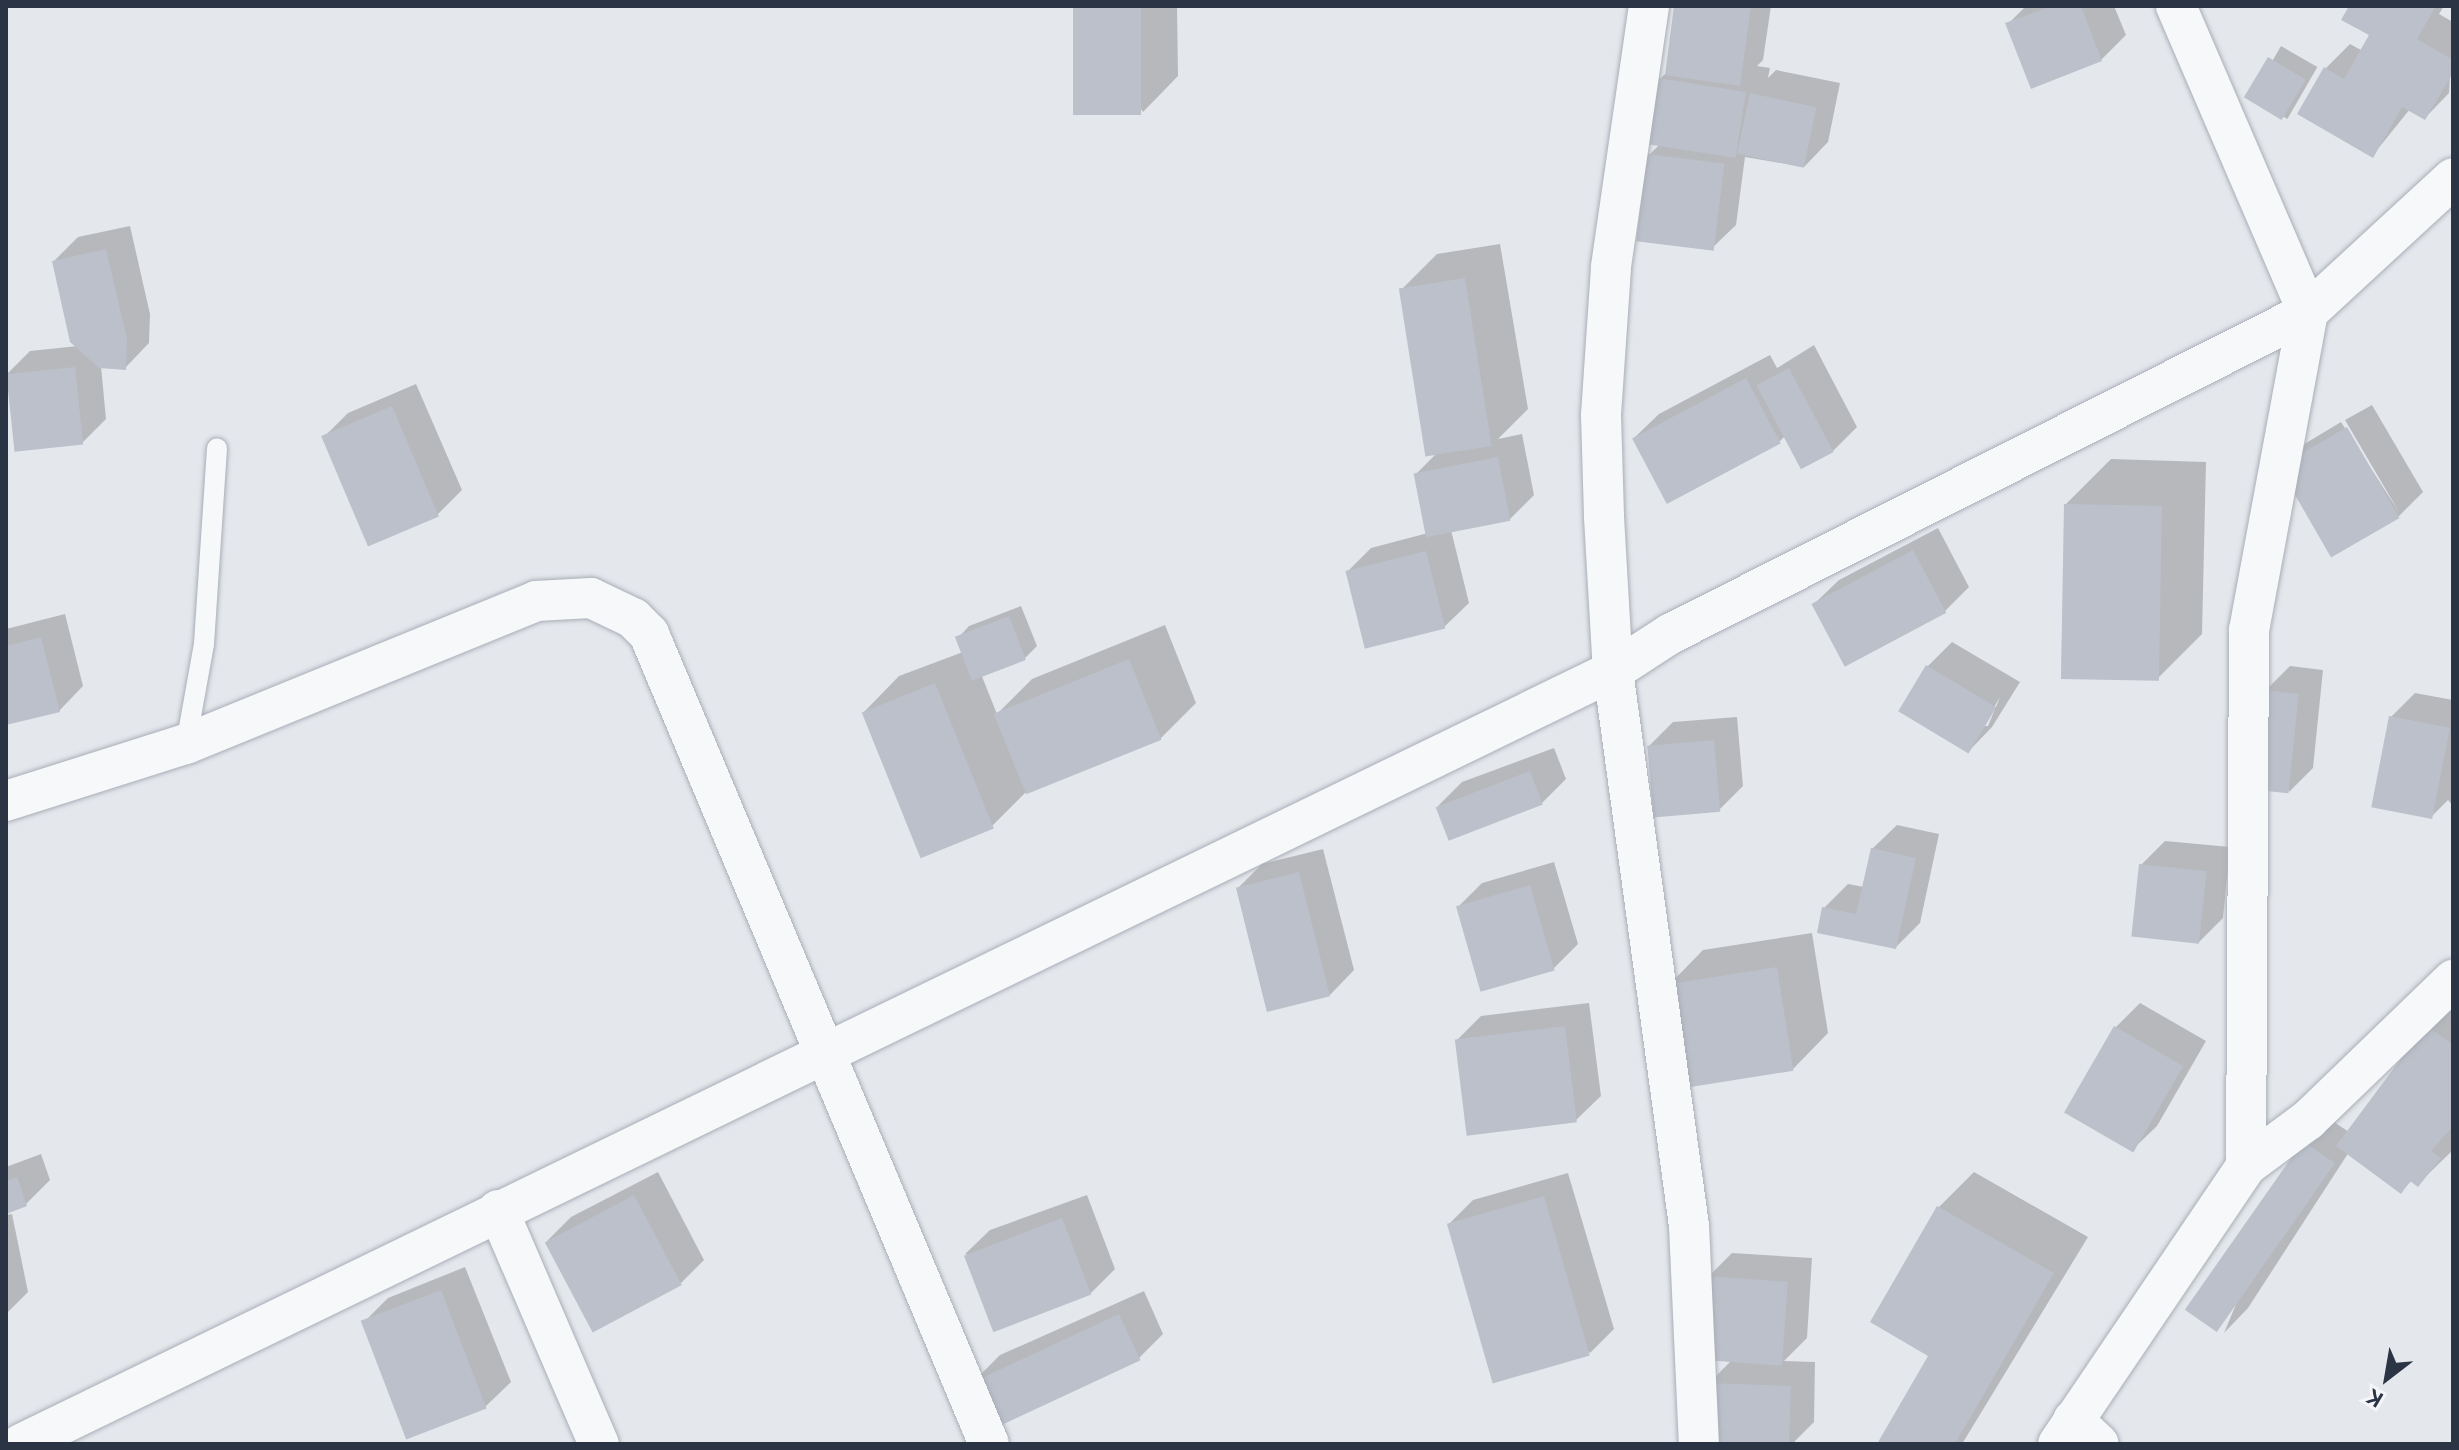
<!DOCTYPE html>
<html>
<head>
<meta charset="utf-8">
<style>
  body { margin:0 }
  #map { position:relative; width:2459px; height:1450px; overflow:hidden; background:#e4e7ec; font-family:Ubuntu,sans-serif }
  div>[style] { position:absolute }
  .shadow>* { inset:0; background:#0003; transform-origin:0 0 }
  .building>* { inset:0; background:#bbc0ca; transform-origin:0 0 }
  .roads { filter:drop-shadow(0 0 2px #a9aeb7) drop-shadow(0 0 2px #a9aeb7) }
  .service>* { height:20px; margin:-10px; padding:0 10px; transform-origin:10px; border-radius:10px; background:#f7f8fa }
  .minor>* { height:40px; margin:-20px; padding:0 20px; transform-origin:20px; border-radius:20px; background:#f7f8fa }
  span { translate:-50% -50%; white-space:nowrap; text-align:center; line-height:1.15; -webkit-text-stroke:7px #f4f6f9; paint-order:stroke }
  .frame { position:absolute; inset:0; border:8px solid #2b3445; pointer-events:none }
  .north { position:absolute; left:2347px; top:1338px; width:80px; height:80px; -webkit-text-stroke:6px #f4f6f9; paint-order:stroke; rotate:211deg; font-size:22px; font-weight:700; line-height:32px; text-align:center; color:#2b3445 }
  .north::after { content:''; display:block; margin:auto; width:28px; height:36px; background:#2b3445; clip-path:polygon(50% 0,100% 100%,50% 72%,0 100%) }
</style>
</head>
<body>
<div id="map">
  <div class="shadow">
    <div style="clip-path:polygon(1075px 6px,1177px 6px,1178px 76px,1143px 112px)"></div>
    <div style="clip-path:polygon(1676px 6px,1771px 6px,1763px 60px,1757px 66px,1770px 68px,1768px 78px,1776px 70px,1840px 83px,1828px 142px,1804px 167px,1745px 157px,1736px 225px,1711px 249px,1649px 155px,1660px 144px,1660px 79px,1668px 71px)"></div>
    <div style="clip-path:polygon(2026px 6px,2114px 6px,2126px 35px,2101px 60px,2008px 24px)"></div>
    <div style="clip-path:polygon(2351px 6px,2444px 6px,2439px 14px,2453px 22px,2449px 93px,2425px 118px,2410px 109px,2373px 155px,2326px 68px,2350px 44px,2361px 50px,2372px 35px)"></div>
    <div style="left:2281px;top:46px;width:42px;height:60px;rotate:30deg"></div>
    <div style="clip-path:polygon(130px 226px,150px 314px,149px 343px,125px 368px,101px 366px,106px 419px,82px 443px,6px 375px,30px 351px,78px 346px,54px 261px,78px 237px)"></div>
    <div style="clip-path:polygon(1500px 244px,1528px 409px,1498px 439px,1522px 434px,1534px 495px,1510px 519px,1451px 530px,1469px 603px,1444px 627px,1347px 572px,1371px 548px,1428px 533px,1416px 474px,1437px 453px,1402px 289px,1437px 254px)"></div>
    <div style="clip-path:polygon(1814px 345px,1857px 427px,1833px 451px,1786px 435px,1780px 441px,1634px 438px,1659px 414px,1770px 355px,1777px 368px)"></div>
    <div style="clip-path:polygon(416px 384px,462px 490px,438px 514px,324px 437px,348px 413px)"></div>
    <div style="clip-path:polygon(2372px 405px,2423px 492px,2399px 516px,2334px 555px,2282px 467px,2306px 443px,2341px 422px,2399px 512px,2345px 420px)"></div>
    <div style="clip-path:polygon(2111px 459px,2206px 462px,2202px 634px,2157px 679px,2066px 504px)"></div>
    <div style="clip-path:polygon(1938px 528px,1969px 587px,1945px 611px,1814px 604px,1839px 580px)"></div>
    <div style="clip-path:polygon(1021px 606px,1037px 646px,1025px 658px,981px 674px,997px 714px,1032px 679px,1165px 625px,1196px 703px,1161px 738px,1027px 791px,991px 827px,864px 712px,899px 676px,963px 652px,958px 638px,969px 626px)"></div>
    <div style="clip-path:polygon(65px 614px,83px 686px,59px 711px,6px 723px,6px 629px)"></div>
    <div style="clip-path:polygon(evenodd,1952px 642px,2020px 682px,1992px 727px,1968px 752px,1901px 710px,1928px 666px,1952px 642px,2000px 697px,1988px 726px,1983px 726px,2000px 697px)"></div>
    <div style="clip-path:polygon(2290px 666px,2323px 670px,2313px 768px,2289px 792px,2265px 691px)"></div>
    <div style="clip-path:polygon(2415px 693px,2453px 700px,2453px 806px,2448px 800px,2432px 816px,2391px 717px)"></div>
    <div style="clip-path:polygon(1737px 717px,1743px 786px,1719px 810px,1649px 746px,1673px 722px)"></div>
    <div style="clip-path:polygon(1554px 748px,1566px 779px,1542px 803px,1438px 806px,1462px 782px)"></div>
    <div style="clip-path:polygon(1897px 825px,1939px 834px,1920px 923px,1896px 947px,1824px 908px,1848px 884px,1864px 887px,1872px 849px)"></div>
    <div style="clip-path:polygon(2165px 841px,2230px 847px,2223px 918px,2199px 942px,2141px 865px)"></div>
    <div style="clip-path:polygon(1323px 849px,1354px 970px,1330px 995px,1238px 888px,1262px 864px)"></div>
    <div style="clip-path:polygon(1554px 862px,1578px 944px,1554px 968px,1458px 907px,1482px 883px)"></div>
    <div style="clip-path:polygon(1812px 933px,1828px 1033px,1793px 1069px,1668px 986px,1703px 950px)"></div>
    <div style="clip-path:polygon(2453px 1002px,2453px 1150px,2418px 1184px,2412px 1180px,2401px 1192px,2349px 1152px,2248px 1308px,2224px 1333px,2304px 1142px,2328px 1118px,2349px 1132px)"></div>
    <div style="clip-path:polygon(1589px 1003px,1601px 1096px,1576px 1120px,1457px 1040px,1481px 1016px)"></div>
    <div style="clip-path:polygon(2140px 1003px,2206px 1041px,2157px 1126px,2132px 1150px,2066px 1111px,2116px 1027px)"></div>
    <div style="clip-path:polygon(41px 1154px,50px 1180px,26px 1204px,6px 1211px,6px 1167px)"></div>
    <div style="clip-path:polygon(658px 1172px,704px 1260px,680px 1284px,547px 1241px,571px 1217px)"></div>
    <div style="clip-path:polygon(1974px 1172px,2088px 1237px,1962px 1444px,1878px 1444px,1932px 1355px,1873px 1322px,1939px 1207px)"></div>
    <div style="clip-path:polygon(1568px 1173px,1614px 1329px,1590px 1353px,1449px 1224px,1473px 1200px)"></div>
    <div style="clip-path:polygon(1087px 1195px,1115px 1269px,1090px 1294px,965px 1254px,990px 1230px)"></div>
    <div style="clip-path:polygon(12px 1214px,28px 1292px,6px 1314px,6px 1215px)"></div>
    <div style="clip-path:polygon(1732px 1253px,1812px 1258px,1807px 1338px,1784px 1361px,1815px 1362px,1814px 1422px,1792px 1444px,1706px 1444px,1708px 1384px,1732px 1360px,1708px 1277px)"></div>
    <div style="clip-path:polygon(465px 1267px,511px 1382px,486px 1406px,409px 1436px,363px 1323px,388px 1298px)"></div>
    <div style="clip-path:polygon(1144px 1291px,1163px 1334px,1139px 1358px,976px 1379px,1000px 1355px)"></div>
  </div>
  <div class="building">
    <div style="left:1073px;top:6px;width:68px;height:109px"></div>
    <div style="clip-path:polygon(1674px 6px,1751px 6px,1740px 86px,1665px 75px)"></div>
    <div style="clip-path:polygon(2052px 6px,2081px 6px,2102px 61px,2031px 89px,2005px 23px)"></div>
    <div style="clip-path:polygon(2349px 6px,2436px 6px,2417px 39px,2453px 60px,2453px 73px,2425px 120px,2402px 107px,2373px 158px,2297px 114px,2324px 67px,2344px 79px,2369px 35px,2341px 20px)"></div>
    <div style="left:2268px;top:57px;width:44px;height:47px;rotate:31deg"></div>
    <div style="left:1658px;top:78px;width:89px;height:67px;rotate:9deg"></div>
    <div style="left:1750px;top:93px;width:68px;height:62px;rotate:12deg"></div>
    <div style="left:1647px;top:154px;width:78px;height:88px;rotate:7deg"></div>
    <div style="clip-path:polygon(106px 249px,127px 339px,126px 370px,99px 368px,70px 342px,52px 261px)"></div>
    <div style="left:1465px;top:278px;width:170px;height:67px;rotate:81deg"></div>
    <div style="left:75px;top:367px;width:78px;height:69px;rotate:84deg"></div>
    <div style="left:1789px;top:368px;width:95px;height:37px;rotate:62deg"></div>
    <div style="left:1746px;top:378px;width:74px;height:129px;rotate:62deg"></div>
    <div style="left:392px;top:406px;width:120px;height:77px;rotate:67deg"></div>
    <div style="left:2347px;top:427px;width:105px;height:79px;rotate:60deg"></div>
    <div style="left:1498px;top:457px;width:65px;height:86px;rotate:79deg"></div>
    <div style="left:2064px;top:504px;width:98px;height:175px;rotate:1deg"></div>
    <div style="left:1913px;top:550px;width:71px;height:115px;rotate:62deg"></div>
    <div style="left:1426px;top:551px;width:80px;height:83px;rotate:76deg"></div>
    <div style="left:1009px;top:616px;width:47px;height:58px;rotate:69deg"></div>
    <div style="clip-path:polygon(41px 637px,60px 712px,6px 725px,6px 646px)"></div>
    <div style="left:1129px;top:659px;width:87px;height:146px;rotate:68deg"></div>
    <div style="left:1926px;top:665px;width:82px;height:54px;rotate:31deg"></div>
    <div style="left:935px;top:683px;width:157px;height:79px;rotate:68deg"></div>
    <div style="left:2263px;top:690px;width:36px;height:100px;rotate:6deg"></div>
    <div style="left:2389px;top:716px;width:62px;height:93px;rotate:11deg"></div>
    <div style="left:1714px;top:740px;width:72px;height:67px;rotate:85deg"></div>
    <div style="left:1530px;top:771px;width:36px;height:101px;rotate:69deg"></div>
    <div style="clip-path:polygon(1871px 848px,1916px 858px,1896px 949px,1817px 933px,1822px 907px,1856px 914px)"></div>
    <div style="left:2139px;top:864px;width:68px;height:73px;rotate:6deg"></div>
    <div style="left:1299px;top:872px;width:128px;height:65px;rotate:76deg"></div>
    <div style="left:1530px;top:885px;width:89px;height:77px;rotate:74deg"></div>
    <div style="left:1777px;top:967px;width:105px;height:112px;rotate:81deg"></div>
    <div style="clip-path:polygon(2426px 1025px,2453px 1045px,2453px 1126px,2431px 1151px,2441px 1158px,2418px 1187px,2410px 1181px,2401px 1194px,2336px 1146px)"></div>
    <div style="left:1565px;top:1026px;width:97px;height:111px;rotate:83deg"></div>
    <div style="left:2114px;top:1026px;width:80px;height:100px;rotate:30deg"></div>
    <div style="left:2303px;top:1141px;width:39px;height:206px;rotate:35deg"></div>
    <div style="clip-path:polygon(17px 1177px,27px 1206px,6px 1214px,6px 1181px)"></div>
    <div style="left:634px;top:1195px;width:102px;height:101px;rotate:62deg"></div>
    <div style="left:1544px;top:1196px;width:166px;height:101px;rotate:74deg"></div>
    <div style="clip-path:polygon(1937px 1206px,2054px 1273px,1955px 1444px,1877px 1444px,1928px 1356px,1870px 1322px)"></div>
    <div style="left:1062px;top:1218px;width:82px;height:105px;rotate:69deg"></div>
    <div style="left:1706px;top:1276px;width:82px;height:84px;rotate:4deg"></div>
    <div style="left:441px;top:1290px;width:127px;height:86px;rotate:69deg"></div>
    <div style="left:1119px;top:1314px;width:51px;height:159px;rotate:65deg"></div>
    <div style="left:1706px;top:1383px;width:85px;height:61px;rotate:2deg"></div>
  </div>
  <div class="roads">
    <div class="service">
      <div style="left:186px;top:744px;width:102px;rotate:-79.8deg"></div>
      <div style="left:204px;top:644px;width:196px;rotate:-86.2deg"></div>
    </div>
    <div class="minor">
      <div style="left:1649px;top:6px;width:265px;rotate:98.3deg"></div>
      <div style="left:1611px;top:268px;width:147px;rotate:93.9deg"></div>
      <div style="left:1601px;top:415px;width:102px;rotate:88.3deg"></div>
      <div style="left:1604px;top:517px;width:154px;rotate:86.7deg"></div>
      <div style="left:1613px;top:671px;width:560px;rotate:82.2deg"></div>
      <div style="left:1689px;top:1226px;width:218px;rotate:87.4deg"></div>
      <div style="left:2176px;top:6px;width:333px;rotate:66.7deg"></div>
      <div style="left:2308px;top:312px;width:323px;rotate:100.5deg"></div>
      <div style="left:2249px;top:630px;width:536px;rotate:90.32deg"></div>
      <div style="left:6px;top:801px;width:189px;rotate:-17.6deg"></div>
      <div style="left:186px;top:744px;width:378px;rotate:-22.2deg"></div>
      <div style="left:536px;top:601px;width:55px;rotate:-3.1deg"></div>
      <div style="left:591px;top:598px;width:47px;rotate:25.5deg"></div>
      <div style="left:633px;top:618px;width:23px;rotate:45deg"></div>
      <div style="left:649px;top:634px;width:878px;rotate:67.23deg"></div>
      <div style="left:498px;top:1210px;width:255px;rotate:66.7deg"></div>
      <div style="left:2073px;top:1420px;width:35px;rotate:43deg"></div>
      <div style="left:21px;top:1444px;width:1770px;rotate:-25.9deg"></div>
      <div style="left:1613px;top:671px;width:68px;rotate:-33deg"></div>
      <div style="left:1670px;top:634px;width:715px;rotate:-26.78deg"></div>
      <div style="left:2308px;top:312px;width:197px;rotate:-42.7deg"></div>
      <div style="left:2058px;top:1444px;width:336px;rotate:-55.9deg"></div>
      <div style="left:2246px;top:1166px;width:77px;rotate:-36.6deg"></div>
      <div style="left:2308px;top:1120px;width:202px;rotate:-44deg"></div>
    </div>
  </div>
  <div class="frame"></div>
  <div class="north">K</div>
</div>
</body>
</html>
